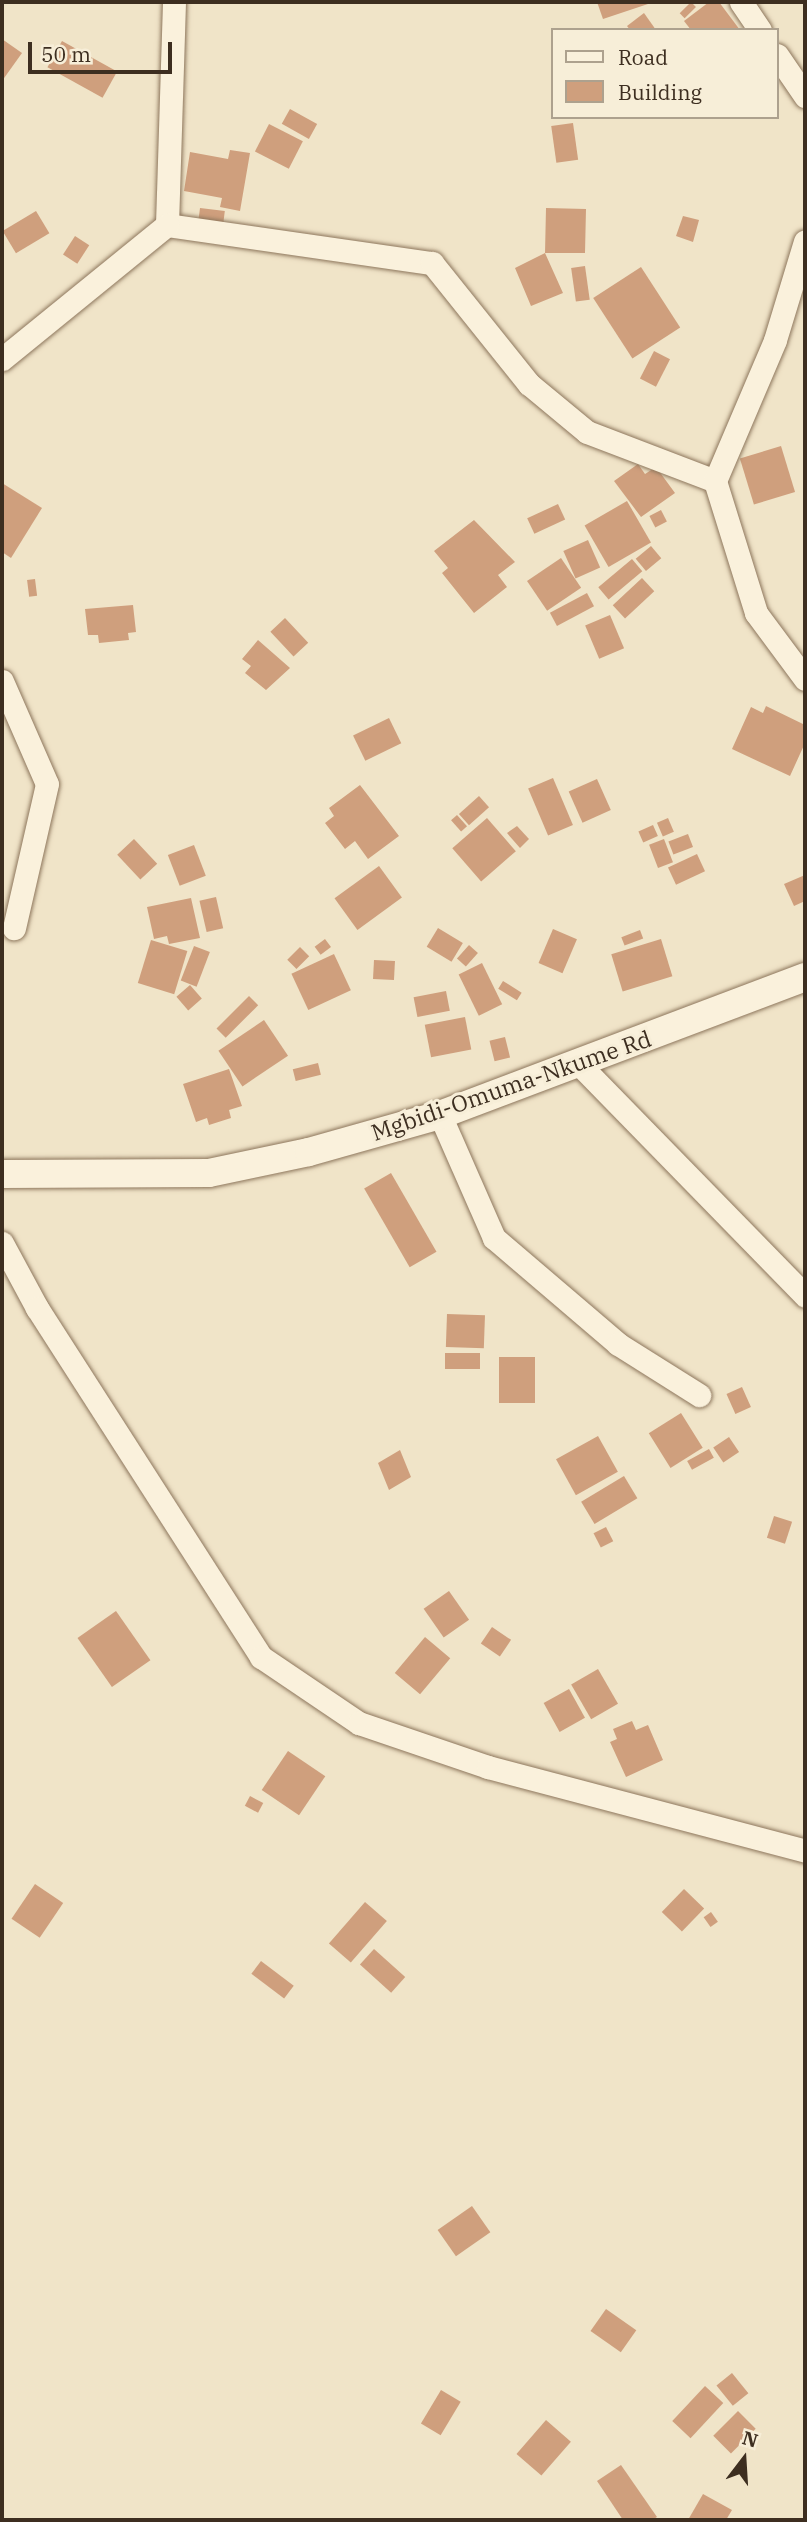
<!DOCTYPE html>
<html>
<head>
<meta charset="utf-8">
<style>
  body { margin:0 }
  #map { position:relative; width:807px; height:2522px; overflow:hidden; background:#f0e4c8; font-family:"IBM Plex Serif",serif }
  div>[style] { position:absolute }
  .building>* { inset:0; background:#cf9f7d; transform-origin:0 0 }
  .roads { filter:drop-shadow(0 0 2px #8d765c) drop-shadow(0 0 2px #8d765c) }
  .minor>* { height:23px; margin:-11.5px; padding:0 11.5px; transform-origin:11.5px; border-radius:11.5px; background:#faf1dc }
  .tertiary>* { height:28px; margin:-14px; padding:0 14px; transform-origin:14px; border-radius:14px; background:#faf1dc }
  span { translate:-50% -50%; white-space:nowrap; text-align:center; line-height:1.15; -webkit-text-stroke:6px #f7eed8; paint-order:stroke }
  .street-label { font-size:23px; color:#3d2e20 }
  .frame { position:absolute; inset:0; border:4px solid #3d2e20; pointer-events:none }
  .legend { position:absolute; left:551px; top:28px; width:228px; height:91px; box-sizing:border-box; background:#f7eed8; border:2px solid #ada18e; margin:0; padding:9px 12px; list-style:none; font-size:21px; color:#3d2e20 }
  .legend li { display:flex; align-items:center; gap:14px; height:35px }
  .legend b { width:35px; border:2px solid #ada18e }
  .north { position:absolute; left:709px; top:2424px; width:70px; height:70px; -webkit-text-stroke:5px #f7eed8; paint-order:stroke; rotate:17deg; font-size:19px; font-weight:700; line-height:28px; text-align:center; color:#3d2e20 }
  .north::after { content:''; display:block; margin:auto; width:24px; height:32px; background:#3d2e20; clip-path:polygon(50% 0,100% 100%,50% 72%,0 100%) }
  .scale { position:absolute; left:28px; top:42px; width:144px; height:32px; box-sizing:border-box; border:4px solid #3d2e20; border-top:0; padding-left:9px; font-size:21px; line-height:24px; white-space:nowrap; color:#3d2e20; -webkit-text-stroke:5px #f7eed8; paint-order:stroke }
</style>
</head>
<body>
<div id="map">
  <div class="building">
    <div style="clip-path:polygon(597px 2px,647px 2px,648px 4px,603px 19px)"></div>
    <div style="left:691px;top:2px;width:7px;height:16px;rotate:45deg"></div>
    <div style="clip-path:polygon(709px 2px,719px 2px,740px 30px,691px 30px,684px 21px)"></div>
    <div style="clip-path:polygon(644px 13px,656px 30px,630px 30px,627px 26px)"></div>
    <div style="clip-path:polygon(2px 39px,22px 53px,2px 81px)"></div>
    <div style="left:62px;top:41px;width:63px;height:30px;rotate:29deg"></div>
    <div style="left:290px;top:109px;width:31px;height:17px;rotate:29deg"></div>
    <div style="left:573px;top:123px;width:37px;height:22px;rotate:82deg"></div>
    <div style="left:269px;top:124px;width:38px;height:31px;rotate:27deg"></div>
    <div style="clip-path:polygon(230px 150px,250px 153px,240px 211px,220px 207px,222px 198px,184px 191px,190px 152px,228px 159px)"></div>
    <div style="left:200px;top:208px;width:25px;height:15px;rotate:7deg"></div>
    <div style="clip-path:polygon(546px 208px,586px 209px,585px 253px,545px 253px,563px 293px,531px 306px,515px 268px,545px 253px)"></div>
    <div style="left:36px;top:211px;width:26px;height:39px;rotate:59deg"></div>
    <div style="clip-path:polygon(683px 216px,699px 220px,693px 242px,676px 236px)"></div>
    <div style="left:75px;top:236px;width:17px;height:22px;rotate:33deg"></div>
    <div style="left:585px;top:266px;width:34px;height:14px;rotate:82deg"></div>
    <div style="left:641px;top:267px;width:72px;height:57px;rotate:57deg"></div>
    <div style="left:654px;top:351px;width:18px;height:31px;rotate:27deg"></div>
    <div style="left:781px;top:446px;width:48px;height:43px;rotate:73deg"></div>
    <div style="clip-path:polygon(638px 464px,645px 474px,656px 467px,675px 493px,641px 517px,614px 481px)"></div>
    <div style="clip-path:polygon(2px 483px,42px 508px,11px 558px,2px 552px)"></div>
    <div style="left:627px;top:501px;width:48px;height:49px;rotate:60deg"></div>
    <div style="left:558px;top:504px;width:17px;height:34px;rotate:65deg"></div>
    <div style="left:661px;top:510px;width:13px;height:13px;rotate:63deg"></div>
    <div style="clip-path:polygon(474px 520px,515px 562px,498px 575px,507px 587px,474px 613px,442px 573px,448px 568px,434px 551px)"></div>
    <div style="left:588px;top:540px;width:30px;height:27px;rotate:66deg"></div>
    <div style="left:651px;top:546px;width:16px;height:20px;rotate:50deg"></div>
    <div style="left:561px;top:558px;width:36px;height:41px;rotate:56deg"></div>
    <div style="left:632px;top:559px;width:16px;height:44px;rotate:50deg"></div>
    <div style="left:642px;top:578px;width:18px;height:40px;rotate:47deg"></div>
    <div style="left:35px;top:579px;width:17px;height:8px;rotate:83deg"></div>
    <div style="left:587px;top:593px;width:15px;height:42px;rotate:62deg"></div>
    <div style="clip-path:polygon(133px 605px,136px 632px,128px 633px,129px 640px,99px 643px,98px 635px,88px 635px,85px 609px)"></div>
    <div style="left:610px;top:615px;width:36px;height:27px;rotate:67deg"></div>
    <div style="left:285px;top:618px;width:34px;height:20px;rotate:47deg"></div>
    <div style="clip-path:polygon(258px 640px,290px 668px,266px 690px,245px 673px,251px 666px,242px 659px)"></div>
    <div style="clip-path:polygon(766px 706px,805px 725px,805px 743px,790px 776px,732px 749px,751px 707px,763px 713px)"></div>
    <div style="left:389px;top:718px;width:28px;height:40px;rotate:64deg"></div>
    <div style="left:553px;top:778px;width:51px;height:27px;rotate:67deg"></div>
    <div style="left:597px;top:779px;width:34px;height:31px;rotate:66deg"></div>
    <div style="clip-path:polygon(360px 785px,399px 836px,368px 859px,355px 841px,345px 849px,325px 823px,334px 816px,329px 808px)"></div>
    <div style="left:479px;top:796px;width:15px;height:27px;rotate:48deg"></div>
    <div style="left:457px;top:815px;width:15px;height:8px;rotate:48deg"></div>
    <div style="left:487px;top:818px;width:44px;height:46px;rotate:49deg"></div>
    <div style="left:668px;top:818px;width:15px;height:12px;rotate:67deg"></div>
    <div style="left:653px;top:825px;width:12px;height:16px;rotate:66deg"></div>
    <div style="clip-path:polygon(517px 826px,529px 839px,520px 848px,507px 833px)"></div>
    <div style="left:688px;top:834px;width:14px;height:21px;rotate:69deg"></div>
    <div style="left:134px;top:839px;width:34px;height:23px;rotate:47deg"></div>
    <div style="left:664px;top:839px;width:25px;height:16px;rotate:69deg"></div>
    <div style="left:194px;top:845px;width:33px;height:28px;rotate:69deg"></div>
    <div style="left:697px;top:854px;width:19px;height:32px;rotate:65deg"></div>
    <div style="left:379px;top:866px;width:39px;height:55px;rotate:54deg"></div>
    <div style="clip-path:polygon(805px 875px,805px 901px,794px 906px,784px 884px)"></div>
    <div style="left:216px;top:897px;width:32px;height:17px;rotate:77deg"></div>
    <div style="clip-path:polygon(191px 898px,200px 938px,169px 944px,167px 936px,154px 939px,147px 907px)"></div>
    <div style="left:438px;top:928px;width:29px;height:22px;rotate:31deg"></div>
    <div style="left:553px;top:929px;width:26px;height:37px;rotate:23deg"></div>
    <div style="left:640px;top:930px;width:9px;height:20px;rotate:69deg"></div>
    <div style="left:325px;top:939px;width:10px;height:13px;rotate:53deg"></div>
    <div style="left:661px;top:939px;width:39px;height:52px;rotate:73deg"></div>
    <div style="left:151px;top:940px;width:38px;height:45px;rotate:17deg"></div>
    <div style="left:469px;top:945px;width:12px;height:18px;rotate:42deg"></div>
    <div style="left:194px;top:946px;width:17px;height:37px;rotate:21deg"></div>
    <div style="left:300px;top:947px;width:13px;height:18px;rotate:45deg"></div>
    <div style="left:334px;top:954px;width:40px;height:47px;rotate:65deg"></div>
    <div style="left:374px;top:960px;width:21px;height:19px;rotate:3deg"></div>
    <div style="left:482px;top:963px;width:46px;height:26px;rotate:64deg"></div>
    <div style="left:503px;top:981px;width:22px;height:9px;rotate:32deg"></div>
    <div style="left:190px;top:985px;width:18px;height:18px;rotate:49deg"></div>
    <div style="left:446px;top:991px;width:20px;height:33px;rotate:79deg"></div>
    <div style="left:249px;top:996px;width:13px;height:46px;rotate:45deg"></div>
    <div style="left:465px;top:1017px;width:33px;height:41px;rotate:79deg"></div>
    <div style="left:264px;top:1020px;width:43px;height:55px;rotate:56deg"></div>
    <div style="left:505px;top:1037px;width:21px;height:16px;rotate:76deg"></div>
    <div style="left:318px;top:1063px;width:12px;height:26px;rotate:76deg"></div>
    <div style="clip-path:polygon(229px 1069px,242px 1106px,229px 1110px,231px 1118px,209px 1125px,207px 1118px,196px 1122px,183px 1084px)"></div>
    <div style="left:391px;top:1173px;width:91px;height:31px;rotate:60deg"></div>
    <div style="left:447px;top:1314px;width:38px;height:33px;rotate:2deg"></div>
    <div style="left:445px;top:1353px;width:35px;height:16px"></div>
    <div style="left:499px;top:1357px;width:36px;height:46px"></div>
    <div style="left:742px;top:1387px;width:22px;height:17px;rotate:66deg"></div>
    <div style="left:681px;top:1413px;width:41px;height:38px;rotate:58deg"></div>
    <div style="left:598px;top:1436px;width:41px;height:48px;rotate:61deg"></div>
    <div style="left:729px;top:1437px;width:18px;height:19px;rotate:56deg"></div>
    <div style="left:709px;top:1449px;width:10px;height:25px;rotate:61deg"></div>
    <div style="clip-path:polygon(400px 1450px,411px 1477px,389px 1490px,378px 1463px)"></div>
    <div style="left:624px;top:1476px;width:26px;height:50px;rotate:59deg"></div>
    <div style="left:774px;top:1516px;width:19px;height:23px;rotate:18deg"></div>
    <div style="left:606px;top:1527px;width:16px;height:14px;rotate:63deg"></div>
    <div style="left:449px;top:1591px;width:35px;height:31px;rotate:55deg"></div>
    <div style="left:116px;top:1611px;width:60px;height:47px;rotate:55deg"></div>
    <div style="left:492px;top:1627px;width:23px;height:20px;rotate:34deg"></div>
    <div style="left:425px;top:1637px;width:33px;height:47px;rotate:40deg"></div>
    <div style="left:598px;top:1669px;width:40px;height:31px;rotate:60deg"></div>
    <div style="left:569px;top:1689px;width:33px;height:29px;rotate:61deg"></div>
    <div style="clip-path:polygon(632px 1721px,636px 1730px,648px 1725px,663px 1760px,626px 1777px,610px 1742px,617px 1739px,613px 1729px)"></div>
    <div style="left:288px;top:1751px;width:45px;height:47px;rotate:34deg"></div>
    <div style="left:250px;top:1796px;width:15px;height:11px;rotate:28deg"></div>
    <div style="left:35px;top:1884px;width:34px;height:42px;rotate:34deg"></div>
    <div style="left:684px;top:1889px;width:28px;height:32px;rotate:44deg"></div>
    <div style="left:365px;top:1902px;width:29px;height:55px;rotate:41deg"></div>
    <div style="left:711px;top:1912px;width:12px;height:9px;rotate:55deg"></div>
    <div style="left:374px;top:1949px;width:42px;height:21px;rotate:42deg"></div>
    <div style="left:261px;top:1961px;width:41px;height:16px;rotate:37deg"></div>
    <div style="left:472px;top:2206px;width:32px;height:42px;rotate:55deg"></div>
    <div style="left:606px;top:2309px;width:37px;height:27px;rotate:35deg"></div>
    <div style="left:732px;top:2373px;width:26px;height:20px;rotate:51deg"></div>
    <div style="left:705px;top:2386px;width:25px;height:48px;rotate:43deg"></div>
    <div style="left:441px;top:2390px;width:23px;height:39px;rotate:31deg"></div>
    <div style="left:738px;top:2411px;width:25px;height:35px;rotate:45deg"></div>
    <div style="left:546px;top:2420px;width:33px;height:45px;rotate:41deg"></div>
    <div style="clip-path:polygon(621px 2465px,657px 2517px,652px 2520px,623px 2520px,597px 2481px)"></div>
    <div style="clip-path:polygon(703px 2494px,732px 2510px,726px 2520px,688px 2520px)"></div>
  </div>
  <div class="roads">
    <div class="minor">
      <div style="left:174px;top:2px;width:223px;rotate:91.8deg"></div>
      <div style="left:167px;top:225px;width:268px;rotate:8.2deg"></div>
      <div style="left:432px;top:263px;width:155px;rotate:51.3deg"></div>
      <div style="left:529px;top:384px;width:75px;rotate:39.6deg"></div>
      <div style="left:587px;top:432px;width:137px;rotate:20.9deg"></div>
      <div style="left:715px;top:481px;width:138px;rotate:72.7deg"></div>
      <div style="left:756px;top:613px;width:82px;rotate:53.4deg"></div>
      <div style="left:741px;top:2px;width:34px;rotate:56deg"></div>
      <div style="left:777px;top:55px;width:50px;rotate:55.7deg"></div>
      <div style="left:2px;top:359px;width:213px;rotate:-39.1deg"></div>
      <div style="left:715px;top:481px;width:153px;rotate:-66.9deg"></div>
      <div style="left:775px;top:340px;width:103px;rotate:-73.1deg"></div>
      <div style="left:2px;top:681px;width:112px;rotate:66.4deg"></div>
      <div style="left:47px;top:784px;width:148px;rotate:102.9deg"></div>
      <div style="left:578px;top:1063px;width:325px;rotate:45.7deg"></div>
      <div style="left:440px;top:1115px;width:134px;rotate:66.3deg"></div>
      <div style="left:494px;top:1238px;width:163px;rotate:40.5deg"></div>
      <div style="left:618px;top:1344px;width:96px;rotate:32.2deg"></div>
      <div style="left:2px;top:1243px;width:74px;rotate:61.7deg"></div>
      <div style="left:37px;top:1308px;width:415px;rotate:57.3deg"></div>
      <div style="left:261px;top:1657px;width:118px;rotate:34deg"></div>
      <div style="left:359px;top:1723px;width:136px;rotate:18.8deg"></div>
      <div style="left:488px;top:1767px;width:328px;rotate:14.8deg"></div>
    </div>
    <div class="tertiary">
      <div style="left:2px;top:1174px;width:207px;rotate:-0.3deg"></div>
      <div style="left:209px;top:1173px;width:102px;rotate:-11.9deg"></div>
      <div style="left:309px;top:1152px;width:136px;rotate:-15.8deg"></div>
      <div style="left:440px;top:1115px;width:390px;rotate:-20.7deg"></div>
    </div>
  </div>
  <div class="street-label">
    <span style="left:511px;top:1085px;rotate:-19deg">Mgbidi-Omuma-Nkume Rd</span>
  </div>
  <div class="frame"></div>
  <ul class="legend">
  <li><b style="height:9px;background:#faf1dc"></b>Road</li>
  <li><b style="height:19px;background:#cf9f7d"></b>Building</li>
  </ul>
  <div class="north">N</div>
  <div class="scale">50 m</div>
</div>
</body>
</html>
